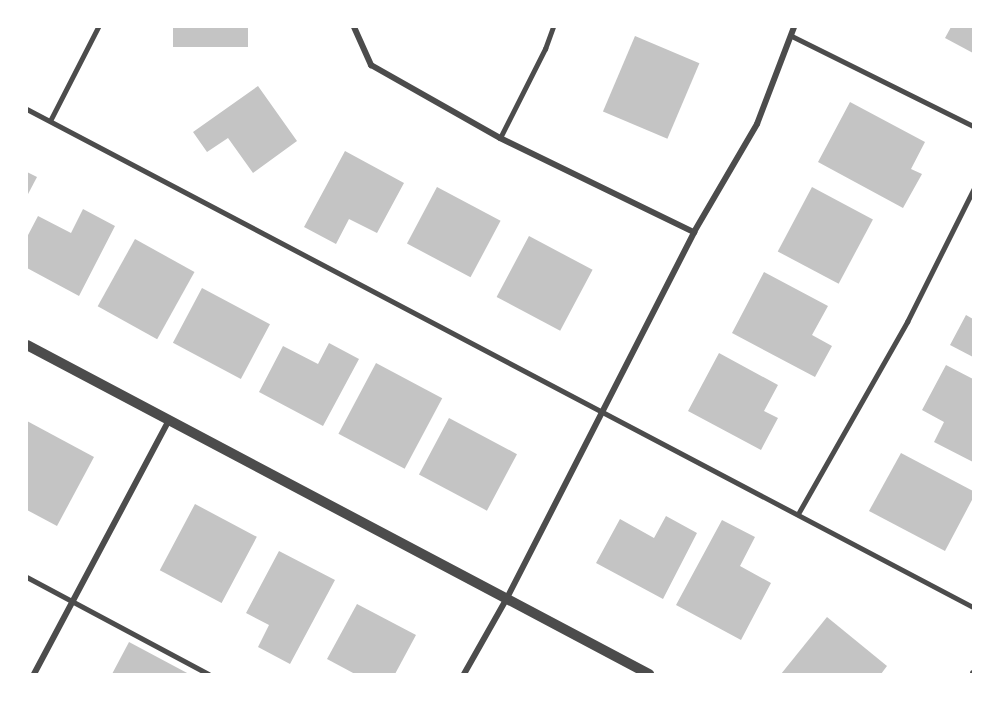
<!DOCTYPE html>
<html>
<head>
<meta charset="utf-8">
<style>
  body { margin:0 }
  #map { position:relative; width:1000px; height:701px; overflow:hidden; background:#fff; font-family:"Roboto Condensed",sans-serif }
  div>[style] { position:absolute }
  .building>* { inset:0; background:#c4c4c4; transform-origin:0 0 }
  .service>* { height:4.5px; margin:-2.25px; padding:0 2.25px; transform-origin:2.25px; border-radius:2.25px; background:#4c4c4c }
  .minor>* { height:6px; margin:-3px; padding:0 3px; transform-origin:3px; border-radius:3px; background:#4c4c4c }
  .tertiary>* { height:10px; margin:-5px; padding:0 5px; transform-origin:5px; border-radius:5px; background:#4c4c4c }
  span { translate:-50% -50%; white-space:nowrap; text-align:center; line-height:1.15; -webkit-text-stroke:6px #fff; paint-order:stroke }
  .frame { position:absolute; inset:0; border:28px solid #fff; pointer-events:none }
</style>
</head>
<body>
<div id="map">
  <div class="building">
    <div style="left:173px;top:27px;width:75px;height:20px"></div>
    <div style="clip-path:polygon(951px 27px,973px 27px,973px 53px,945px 38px)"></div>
    <div style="left:635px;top:36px;width:70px;height:82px;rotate:23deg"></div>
    <div style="clip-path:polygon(258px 86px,297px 141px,253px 173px,228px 138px,207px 152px,193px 132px)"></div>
    <div style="clip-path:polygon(850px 102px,925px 142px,911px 169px,922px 174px,903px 208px,818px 162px)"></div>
    <div style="clip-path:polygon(345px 151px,404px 183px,377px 233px,349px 219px,336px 244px,304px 227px)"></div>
    <div style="clip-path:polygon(27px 172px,37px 177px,27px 196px)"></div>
    <div style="left:437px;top:187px;width:72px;height:64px;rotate:28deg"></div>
    <div style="left:812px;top:187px;width:69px;height:73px;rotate:28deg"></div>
    <div style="clip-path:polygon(83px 209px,115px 226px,79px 296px,27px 268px,27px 237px,38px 216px,71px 233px)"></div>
    <div style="left:529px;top:236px;width:72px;height:69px;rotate:28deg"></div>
    <div style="left:135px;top:239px;width:68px;height:77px;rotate:29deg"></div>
    <div style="clip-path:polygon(764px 272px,828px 306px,812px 335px,832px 346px,815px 377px,732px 333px)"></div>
    <div style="left:202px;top:288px;width:77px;height:62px;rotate:28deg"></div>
    <div style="clip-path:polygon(966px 315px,973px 319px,973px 357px,950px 345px)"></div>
    <div style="clip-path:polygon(329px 343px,359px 359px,323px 426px,259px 392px,283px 346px,318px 364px)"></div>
    <div style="clip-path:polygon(719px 353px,778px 385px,764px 411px,778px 418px,761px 450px,688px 411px)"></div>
    <div style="left:376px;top:363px;width:75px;height:80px;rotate:28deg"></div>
    <div style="clip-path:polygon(946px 365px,973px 379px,973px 462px,934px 442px,944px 422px,922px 410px)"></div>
    <div style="left:449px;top:418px;width:77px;height:64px;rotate:28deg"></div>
    <div style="clip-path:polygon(27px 421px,94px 457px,57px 526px,27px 510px)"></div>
    <div style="clip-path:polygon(901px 453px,973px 491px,973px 498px,945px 551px,869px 511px)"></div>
    <div style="left:195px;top:504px;width:70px;height:75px;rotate:28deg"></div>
    <div style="clip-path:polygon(666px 516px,697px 533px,663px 599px,596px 563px,620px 519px,654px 538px)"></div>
    <div style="clip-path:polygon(722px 520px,755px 537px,740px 566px,771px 583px,741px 640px,676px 605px)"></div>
    <div style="clip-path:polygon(279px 551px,335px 580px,290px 664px,258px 647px,269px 625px,246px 613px)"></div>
    <div style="clip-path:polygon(357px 604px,416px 635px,395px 674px,355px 674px,327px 659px)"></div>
    <div style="clip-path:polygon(827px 617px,887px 666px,881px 674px,781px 674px)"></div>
    <div style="clip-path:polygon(129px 642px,189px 674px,112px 674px)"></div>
  </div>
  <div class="service">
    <div style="left:792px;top:36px;width:202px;rotate:26.4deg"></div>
    <div style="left:27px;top:109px;width:1069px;rotate:27.76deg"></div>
    <div style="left:50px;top:121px;width:106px;rotate:-62.9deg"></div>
    <div style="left:500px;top:138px;width:100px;rotate:-63.2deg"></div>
    <div style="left:545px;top:49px;width:23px;rotate:-70deg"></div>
    <div style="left:798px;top:514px;width:221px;rotate:-60.4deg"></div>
    <div style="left:907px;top:322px;width:148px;rotate:-63.4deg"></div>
    <div style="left:27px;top:577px;width:206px;rotate:28.1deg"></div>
  </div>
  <div class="minor">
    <div style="left:354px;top:27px;width:42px;rotate:65.9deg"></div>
    <div style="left:371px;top:65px;width:148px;rotate:29.5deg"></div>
    <div style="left:500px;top:138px;width:216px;rotate:25.9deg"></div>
    <div style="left:34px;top:674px;width:288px;rotate:-62deg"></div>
    <div style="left:464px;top:674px;width:87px;rotate:-60.5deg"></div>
    <div style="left:507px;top:598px;width:411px;rotate:-62.9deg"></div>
    <div style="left:694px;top:232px;width:125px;rotate:-59.7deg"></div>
    <div style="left:757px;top:124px;width:104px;rotate:-69.1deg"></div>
    <div style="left:973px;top:674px;width:1px;rotate:-90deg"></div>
  </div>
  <div class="tertiary">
    <div style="left:27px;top:345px;width:704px;rotate:27.88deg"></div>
  </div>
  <div class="frame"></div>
</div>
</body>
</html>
